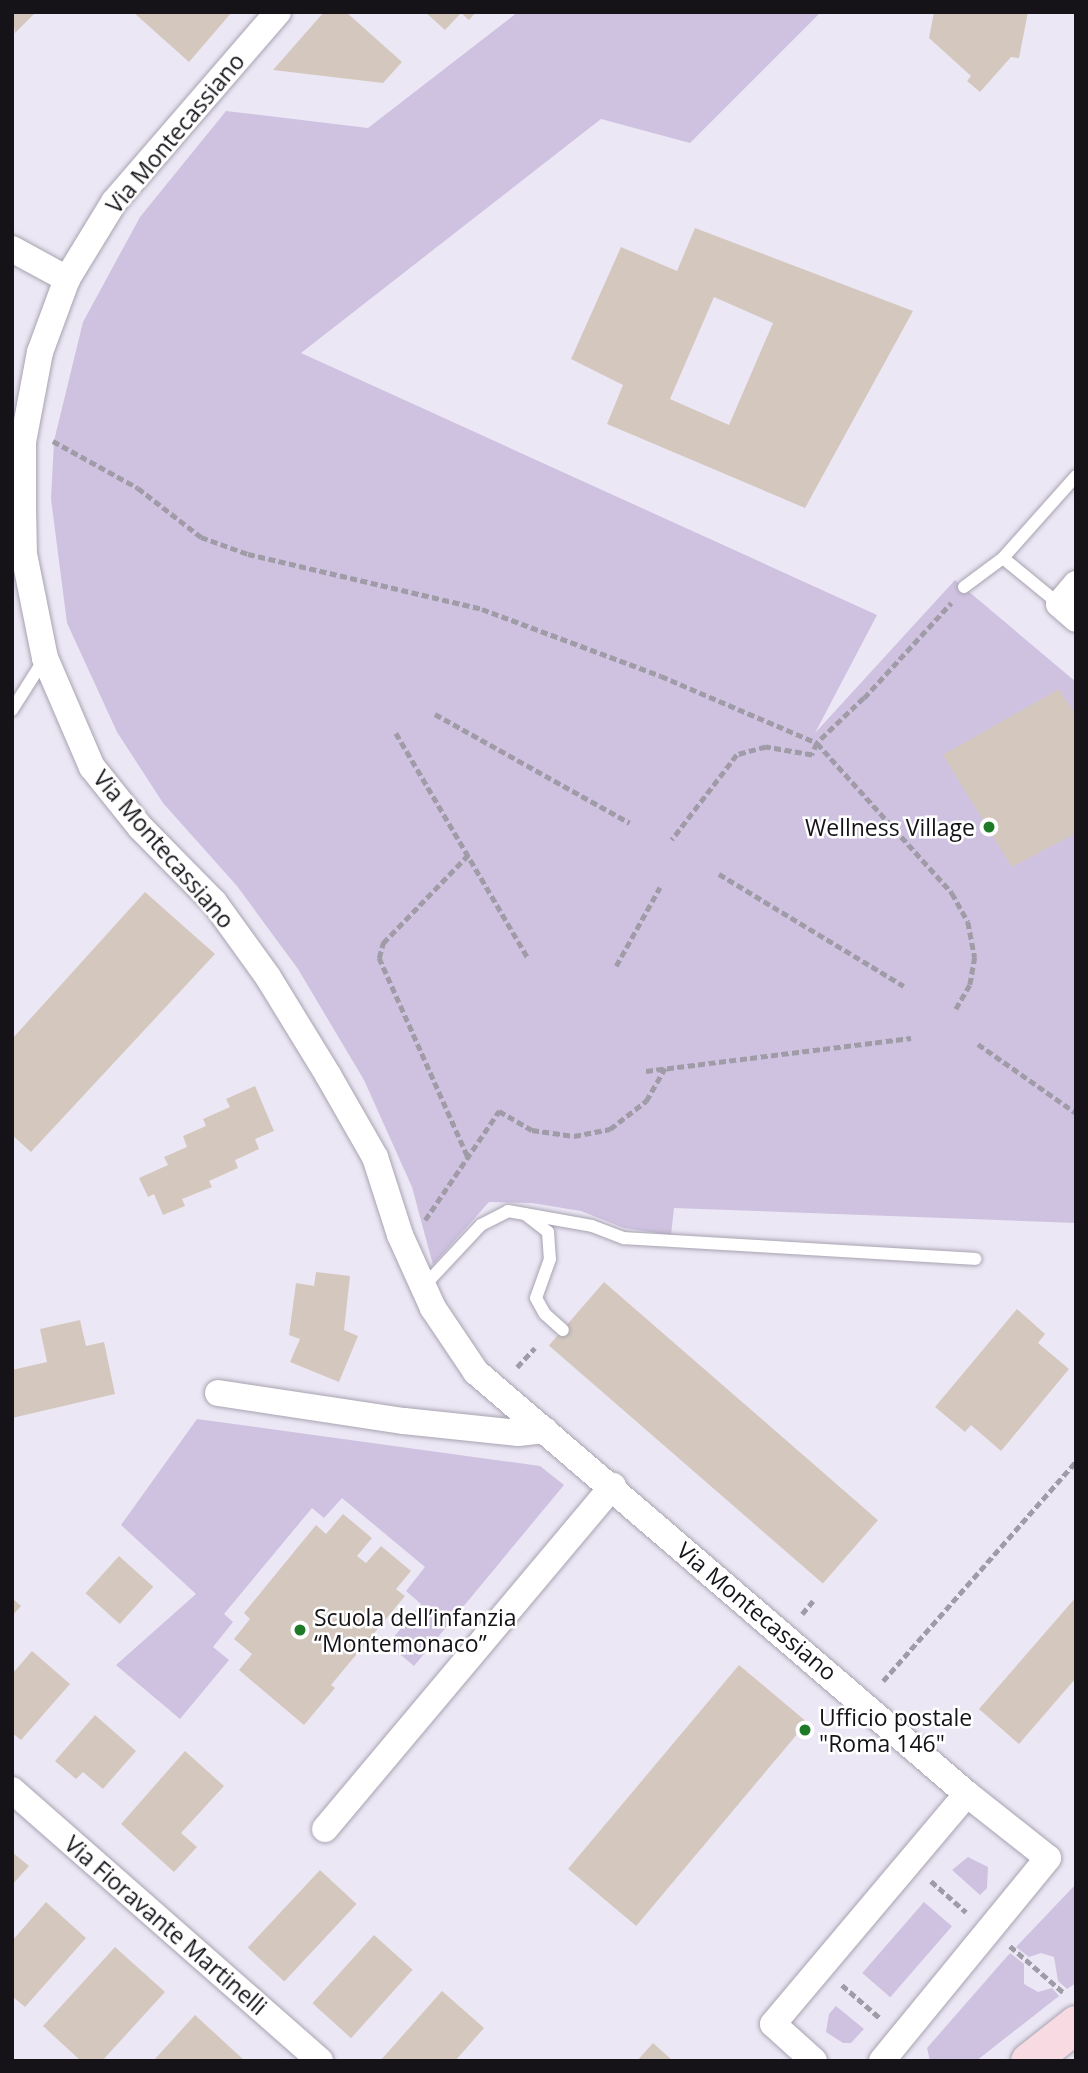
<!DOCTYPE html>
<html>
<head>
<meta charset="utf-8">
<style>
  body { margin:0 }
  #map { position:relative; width:1088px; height:2073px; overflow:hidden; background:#ece7f5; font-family:"Open Sans",sans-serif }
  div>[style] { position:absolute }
  .green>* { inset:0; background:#cec2e0; transform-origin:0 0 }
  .building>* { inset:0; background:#d4c8be; transform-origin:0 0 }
  .path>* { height:4.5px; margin-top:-2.25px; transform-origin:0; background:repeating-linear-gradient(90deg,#a09ca7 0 7px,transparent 0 10.5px) }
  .roads { filter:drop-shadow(0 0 2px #a8a3b0) drop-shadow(0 0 2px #a8a3b0) }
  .lane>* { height:12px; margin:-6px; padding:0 6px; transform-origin:6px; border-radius:6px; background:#fff }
  .street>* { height:26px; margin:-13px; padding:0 13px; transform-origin:13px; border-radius:13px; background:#fff }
  .secondary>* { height:37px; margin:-18.5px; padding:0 18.5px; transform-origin:18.5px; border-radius:18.5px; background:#f8dae2 }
  .dots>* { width:19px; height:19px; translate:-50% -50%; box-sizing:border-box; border:4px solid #fff; border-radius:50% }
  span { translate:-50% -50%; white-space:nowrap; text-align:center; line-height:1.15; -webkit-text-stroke:5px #fff; paint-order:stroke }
  .street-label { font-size:23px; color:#151318 }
  .poi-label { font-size:23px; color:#151318 }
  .right { translate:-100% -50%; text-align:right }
  .left { translate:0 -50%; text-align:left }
  .frame { position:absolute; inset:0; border:14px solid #151318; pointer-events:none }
</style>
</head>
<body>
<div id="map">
  <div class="green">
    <div style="clip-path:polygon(518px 12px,821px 12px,690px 143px,601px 119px,301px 353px,877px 615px,815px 733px,955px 580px,1076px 682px,1076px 1223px,674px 1208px,671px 1235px,624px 1228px,581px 1211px,532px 1203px,489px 1202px,433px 1265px,412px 1187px,364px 1080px,298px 969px,237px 886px,163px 803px,117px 732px,67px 623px,51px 499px,54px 441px,83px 322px,140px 217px,226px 111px,368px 128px)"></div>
    <div style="clip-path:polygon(197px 1419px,540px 1466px,564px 1485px,414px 1666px,388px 1644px,421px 1604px,406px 1591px,425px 1567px,342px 1498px,324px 1518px,312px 1508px,224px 1614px,233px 1622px,213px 1647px,229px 1660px,180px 1719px,116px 1665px,196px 1594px,121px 1525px)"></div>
    <div style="clip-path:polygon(968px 1857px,988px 1867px,987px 1888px,980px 1895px,952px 1870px)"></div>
    <div style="clip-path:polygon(1076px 1884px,1076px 1983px,1067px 1989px,1058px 1981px,1054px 1957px,1041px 1953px,1029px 1957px,1016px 1947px)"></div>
    <div style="left:924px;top:1902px;width:37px;height:94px;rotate:41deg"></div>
    <div style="clip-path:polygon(1010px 1953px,1024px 1964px,1024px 1984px,1038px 1992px,1052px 1988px,1059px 1996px,976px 2061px,930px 2061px,927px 2048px)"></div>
    <div style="clip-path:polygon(836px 2006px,864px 2029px,851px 2043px,843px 2043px,826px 2032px,829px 2014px)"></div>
  </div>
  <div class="building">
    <div style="clip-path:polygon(12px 12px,36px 12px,15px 33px)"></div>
    <div style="clip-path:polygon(133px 12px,232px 12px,189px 62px)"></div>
    <div style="clip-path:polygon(324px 12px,346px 12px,402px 62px,383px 83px,273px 70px)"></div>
    <div style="clip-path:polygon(425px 12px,476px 12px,469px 20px,461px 13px,445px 30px)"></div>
    <div style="clip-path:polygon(934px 12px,1028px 12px,1019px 58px,1011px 57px,980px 92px,967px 81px,971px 76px,929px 38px)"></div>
    <div style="clip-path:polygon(evenodd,695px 228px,913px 311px,805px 508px,607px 424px,623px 385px,571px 359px,621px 247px,677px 271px,695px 228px,714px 297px,773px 323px,729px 425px,670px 399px,714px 297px)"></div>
    <div style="clip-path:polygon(1059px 689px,1076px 716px,1076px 833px,1012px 867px,943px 755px)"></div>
    <div style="clip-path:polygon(145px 892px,215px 954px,31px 1152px,12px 1135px,12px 1039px)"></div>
    <div style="clip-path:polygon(255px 1086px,274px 1131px,255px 1139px,259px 1149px,235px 1160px,238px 1168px,209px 1181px,212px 1187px,182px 1199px,185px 1206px,163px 1215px,154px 1194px,148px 1197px,139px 1178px,168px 1165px,164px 1157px,187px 1147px,183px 1136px,206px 1126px,203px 1119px,230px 1107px,226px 1099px)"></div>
    <div style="clip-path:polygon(316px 1272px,350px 1276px,344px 1330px,358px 1336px,339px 1382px,290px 1362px,300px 1339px,289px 1335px,296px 1283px,314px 1286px)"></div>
    <div style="left:604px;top:1282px;width:363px;height:84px;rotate:41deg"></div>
    <div style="clip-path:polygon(1017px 1309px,1045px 1334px,1038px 1343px,1069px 1369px,1001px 1451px,971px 1425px,965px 1432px,935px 1407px)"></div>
    <div style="clip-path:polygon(80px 1320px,86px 1346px,104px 1342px,115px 1394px,12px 1418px,12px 1370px,47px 1362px,40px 1329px)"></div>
    <div style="clip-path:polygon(343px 1514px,372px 1538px,357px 1556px,366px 1563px,381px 1546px,411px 1571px,396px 1589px,405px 1596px,331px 1685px,335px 1688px,304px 1725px,239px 1670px,252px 1654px,234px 1639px,250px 1619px,244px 1613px,316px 1525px,326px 1534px)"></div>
    <div style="left:119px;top:1556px;width:46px;height:50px;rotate:42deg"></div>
    <div style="clip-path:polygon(1076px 1597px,1076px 1678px,1019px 1744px,979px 1709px)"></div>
    <div style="clip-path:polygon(12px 1598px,21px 1606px,12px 1616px)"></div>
    <div style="clip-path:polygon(32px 1651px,70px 1684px,21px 1740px,12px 1733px,12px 1674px)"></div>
    <div style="left:739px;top:1665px;width:89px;height:266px;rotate:40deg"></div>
    <div style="clip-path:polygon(95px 1715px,136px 1751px,103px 1789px,83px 1772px,76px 1779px,55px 1761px)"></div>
    <div style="clip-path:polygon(185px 1751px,224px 1786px,181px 1833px,197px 1847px,174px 1872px,121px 1824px)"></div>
    <div style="clip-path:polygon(12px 1852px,29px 1866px,12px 1885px)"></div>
    <div style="left:320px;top:1870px;width:50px;height:106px;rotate:43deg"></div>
    <div style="clip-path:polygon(46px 1902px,86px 1938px,25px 2007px,12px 1996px,12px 1941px)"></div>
    <div style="left:374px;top:1935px;width:52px;height:92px;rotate:42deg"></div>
    <div style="clip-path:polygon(115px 1947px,165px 1992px,102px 2061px,81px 2061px,43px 2026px)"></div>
    <div style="clip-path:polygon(442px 1991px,484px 2028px,455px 2061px,380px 2061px)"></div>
    <div style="clip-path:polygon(195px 2015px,245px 2061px,153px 2061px)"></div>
    <div style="clip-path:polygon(653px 2043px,673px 2061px,637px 2061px)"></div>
  </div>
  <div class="path">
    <div style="left:53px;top:441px;width:97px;rotate:28.9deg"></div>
    <div style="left:138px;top:488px;width:80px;rotate:37.9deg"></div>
    <div style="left:201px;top:537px;width:50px;rotate:19.9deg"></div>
    <div style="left:248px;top:554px;width:240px;rotate:13.2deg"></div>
    <div style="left:482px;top:609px;width:191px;rotate:20.5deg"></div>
    <div style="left:661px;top:676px;width:170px;rotate:23.2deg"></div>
    <div style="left:817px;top:743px;width:13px;rotate:113deg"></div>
    <div style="left:812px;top:755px;width:47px;rotate:-170.1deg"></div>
    <div style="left:766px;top:747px;width:30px;rotate:165deg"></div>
    <div style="left:737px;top:755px;width:107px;rotate:127.4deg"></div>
    <div style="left:864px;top:698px;width:65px;rotate:136.2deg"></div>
    <div style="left:817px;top:743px;width:202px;rotate:48deg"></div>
    <div style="left:952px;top:893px;width:33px;rotate:61deg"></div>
    <div style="left:968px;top:922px;width:36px;rotate:79deg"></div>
    <div style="left:975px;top:957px;width:28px;rotate:100deg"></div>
    <div style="left:970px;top:985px;width:28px;rotate:120deg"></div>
    <div style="left:864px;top:698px;width:129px;rotate:-47.5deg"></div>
    <div style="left:435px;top:714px;width:223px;rotate:29.2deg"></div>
    <div style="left:396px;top:733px;width:261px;rotate:59.6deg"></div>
    <div style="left:719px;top:874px;width:216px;rotate:31.2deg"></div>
    <div style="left:616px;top:966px;width:90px;rotate:-60.9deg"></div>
    <div style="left:978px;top:1044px;width:120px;rotate:35.1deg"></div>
    <div style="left:646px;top:1071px;width:267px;rotate:-7.1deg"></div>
    <div style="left:467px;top:1156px;width:217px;rotate:-114deg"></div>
    <div style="left:379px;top:958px;width:16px;rotate:-75deg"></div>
    <div style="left:383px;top:943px;width:122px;rotate:-46deg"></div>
    <div style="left:425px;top:1220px;width:132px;rotate:-55.8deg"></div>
    <div style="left:499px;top:1111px;width:38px;rotate:30deg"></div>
    <div style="left:532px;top:1130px;width:42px;rotate:8.1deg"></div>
    <div style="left:574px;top:1136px;width:37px;rotate:-11deg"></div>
    <div style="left:610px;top:1129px;width:46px;rotate:-37.9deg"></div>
    <div style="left:646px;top:1101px;width:38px;rotate:-60deg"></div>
    <div style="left:517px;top:1367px;width:26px;rotate:-47deg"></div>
    <div style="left:802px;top:1614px;width:17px;rotate:-50deg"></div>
    <div style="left:883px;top:1681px;width:293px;rotate:-48.7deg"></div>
    <div style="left:931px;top:1881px;width:47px;rotate:41.5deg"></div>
    <div style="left:1010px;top:1946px;width:72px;rotate:41deg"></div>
    <div style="left:842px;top:1985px;width:50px;rotate:41deg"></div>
  </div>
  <div class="roads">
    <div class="lane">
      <div style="left:1003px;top:558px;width:72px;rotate:39.4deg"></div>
      <div style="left:964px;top:587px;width:49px;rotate:-36.6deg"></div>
      <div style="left:1003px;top:558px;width:110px;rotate:-48.3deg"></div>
      <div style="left:12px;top:710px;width:62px;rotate:-57.6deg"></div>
      <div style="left:525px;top:1214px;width:29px;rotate:38deg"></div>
      <div style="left:548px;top:1232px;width:27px;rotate:86deg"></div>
      <div style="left:550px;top:1259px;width:41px;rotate:109.7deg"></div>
      <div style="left:536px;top:1298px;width:18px;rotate:61deg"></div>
      <div style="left:545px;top:1314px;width:24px;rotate:42deg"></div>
      <div style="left:423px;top:1287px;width:85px;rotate:-46.9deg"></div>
      <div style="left:481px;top:1225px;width:30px;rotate:-27deg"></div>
      <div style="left:508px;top:1211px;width:85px;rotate:10.1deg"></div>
      <div style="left:592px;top:1226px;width:34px;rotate:21deg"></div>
      <div style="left:624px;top:1238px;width:352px;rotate:3.4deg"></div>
    </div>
    <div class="street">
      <div style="left:278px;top:12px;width:251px;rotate:130.8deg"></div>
      <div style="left:114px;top:202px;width:90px;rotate:121.4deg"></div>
      <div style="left:67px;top:279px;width:78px;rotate:110.3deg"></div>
      <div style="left:40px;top:352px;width:92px;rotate:100.7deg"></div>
      <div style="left:23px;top:442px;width:66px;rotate:90deg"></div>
      <div style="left:23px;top:508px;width:46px;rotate:88.8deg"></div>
      <div style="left:24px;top:554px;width:106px;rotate:78.6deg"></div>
      <div style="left:45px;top:658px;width:119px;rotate:66.7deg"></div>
      <div style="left:92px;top:767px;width:77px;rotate:51.3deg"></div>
      <div style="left:140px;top:827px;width:105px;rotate:45.4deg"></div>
      <div style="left:214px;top:902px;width:92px;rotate:54.2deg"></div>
      <div style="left:268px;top:977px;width:115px;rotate:58.5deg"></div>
      <div style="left:328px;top:1075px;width:95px;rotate:60.2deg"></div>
      <div style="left:375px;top:1157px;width:82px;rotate:72.2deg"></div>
      <div style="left:400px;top:1235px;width:80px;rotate:65.7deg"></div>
      <div style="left:433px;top:1308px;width:77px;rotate:56.1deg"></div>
      <div style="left:476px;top:1372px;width:647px;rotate:40.68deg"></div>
      <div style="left:967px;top:1794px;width:103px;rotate:38.3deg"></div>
      <div style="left:1048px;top:1858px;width:262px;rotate:129.3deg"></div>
      <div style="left:12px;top:249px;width:63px;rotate:28.6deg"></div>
      <div style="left:1076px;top:584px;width:26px;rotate:130deg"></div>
      <div style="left:1059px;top:604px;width:23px;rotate:41deg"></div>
      <div style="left:218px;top:1393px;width:188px;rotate:8.6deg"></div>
      <div style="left:404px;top:1421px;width:115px;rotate:6deg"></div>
      <div style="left:518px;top:1433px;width:27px;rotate:-6deg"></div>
      <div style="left:12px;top:1790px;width:410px;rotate:41.3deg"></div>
      <div style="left:325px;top:1829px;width:448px;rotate:-50deg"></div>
      <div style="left:814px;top:2061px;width:55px;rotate:-137.9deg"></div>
      <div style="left:773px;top:2024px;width:301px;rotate:-49.9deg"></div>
    </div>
    <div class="secondary">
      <div style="left:1029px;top:2061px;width:60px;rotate:-38.2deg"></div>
    </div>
  </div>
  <div class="dots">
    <div style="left:989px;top:827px;background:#1f7a28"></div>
    <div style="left:300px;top:1630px;background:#1f7a28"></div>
    <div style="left:805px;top:1730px;background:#1f7a28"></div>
  </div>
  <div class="street-label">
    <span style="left:175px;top:133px;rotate:-50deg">Via Montecassiano</span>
    <span style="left:164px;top:849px;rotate:49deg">Via Montecassiano</span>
    <span style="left:757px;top:1611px;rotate:40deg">Via Montecassiano</span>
    <span style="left:166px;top:1925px;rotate:41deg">Via Fioravante Martinelli</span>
  </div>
  <div class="poi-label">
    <span class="right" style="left:975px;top:827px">Wellness Village</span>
    <span class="left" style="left:314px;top:1630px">Scuola dell’infanzia<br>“Montemonaco”</span>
    <span class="left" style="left:819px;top:1730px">Ufficio postale<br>"Roma 146"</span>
  </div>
  <div class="frame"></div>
</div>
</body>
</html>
